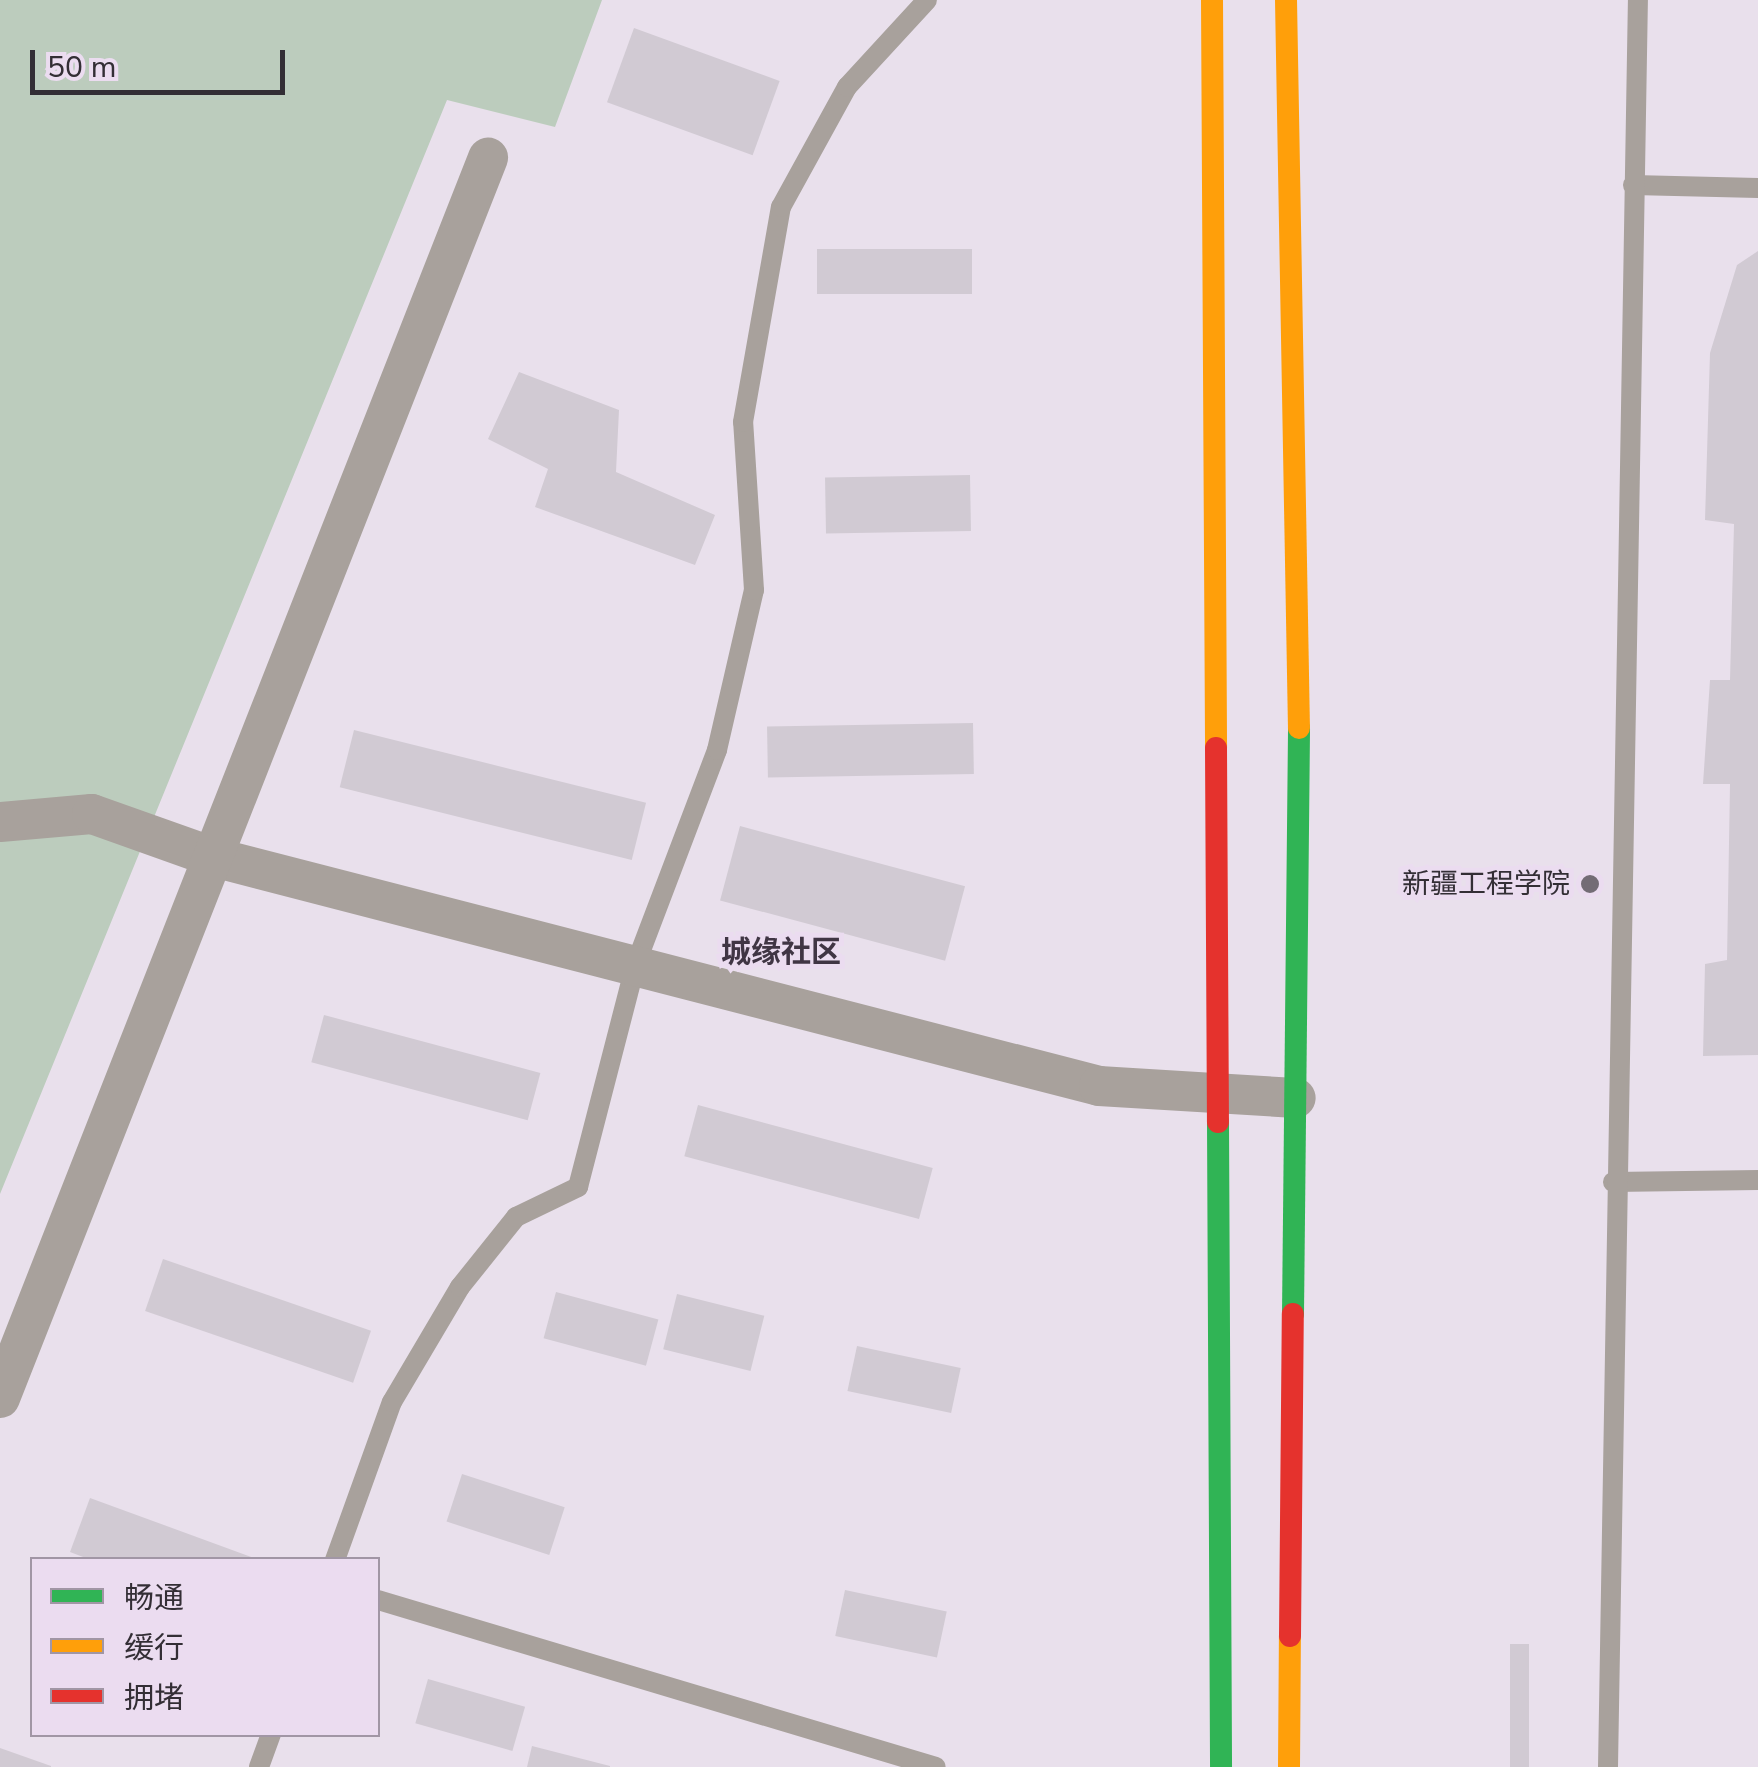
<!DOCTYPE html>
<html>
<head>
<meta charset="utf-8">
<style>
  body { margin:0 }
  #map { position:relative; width:1758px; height:1767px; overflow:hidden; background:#e9e0ec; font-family:"Nunito Sans","Noto Sans SC",sans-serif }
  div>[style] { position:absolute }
  .green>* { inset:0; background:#bcccbd }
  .building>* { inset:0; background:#d1cad3; transform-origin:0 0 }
  .lane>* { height:20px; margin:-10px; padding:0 10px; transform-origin:10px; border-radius:10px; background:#a8a19c }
  .street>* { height:40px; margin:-20px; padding:0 20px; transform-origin:20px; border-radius:20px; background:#a8a19c }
  .fast>* { height:22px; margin:-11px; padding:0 11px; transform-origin:11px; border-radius:11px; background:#30b455 }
  .slow>* { height:22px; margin:-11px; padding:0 11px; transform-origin:11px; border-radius:11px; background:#ff9f0a }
  .jam>* { height:22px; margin:-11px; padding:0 11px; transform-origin:11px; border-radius:11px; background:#e5322d }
  .dots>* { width:28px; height:28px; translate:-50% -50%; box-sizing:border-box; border:5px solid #ebdcf0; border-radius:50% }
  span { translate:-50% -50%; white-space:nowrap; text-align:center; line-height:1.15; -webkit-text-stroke:10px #ebdcf0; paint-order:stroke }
  .poi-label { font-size:28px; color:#332e35 }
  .right { translate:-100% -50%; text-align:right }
  .neighbourhood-label { font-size:30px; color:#403544; font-weight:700 }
  .legend { position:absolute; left:30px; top:1557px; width:350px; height:180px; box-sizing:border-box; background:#ebdcf0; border:2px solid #a196a5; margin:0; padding:12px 18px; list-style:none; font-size:30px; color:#332e35 }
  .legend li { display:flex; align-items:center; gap:20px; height:50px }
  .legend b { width:50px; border:2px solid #a196a5 }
  .scale { position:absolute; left:30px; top:50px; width:255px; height:45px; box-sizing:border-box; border:5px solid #332e35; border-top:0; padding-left:12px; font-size:30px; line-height:35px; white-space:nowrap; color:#332e35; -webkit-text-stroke:8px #ebdcf0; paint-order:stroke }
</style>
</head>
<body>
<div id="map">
  <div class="green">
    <div style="clip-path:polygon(0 0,602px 0,555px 127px,447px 100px,0 1194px)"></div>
  </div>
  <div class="building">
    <div style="left:634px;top:28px;width:155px;height:79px;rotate:20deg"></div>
    <div style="left:817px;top:249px;width:155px;height:45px"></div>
    <div style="clip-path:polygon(1758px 251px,1758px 1055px,1703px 1056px,1705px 964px,1727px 960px,1730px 784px,1703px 784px,1710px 680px,1730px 680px,1734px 524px,1705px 520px,1710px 353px,1737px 265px)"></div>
    <div style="clip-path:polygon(519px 372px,619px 410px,616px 472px,715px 515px,695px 565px,535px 507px,548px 469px,488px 439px)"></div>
    <div style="left:970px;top:475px;width:56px;height:145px;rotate:89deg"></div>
    <div style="left:973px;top:723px;width:51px;height:206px;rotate:89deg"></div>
    <div style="left:354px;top:730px;width:301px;height:59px;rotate:14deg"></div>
    <div style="left:740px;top:826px;width:233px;height:77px;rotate:15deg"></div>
    <div style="left:324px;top:1015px;width:224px;height:49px;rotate:15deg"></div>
    <div style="left:698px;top:1105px;width:243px;height:53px;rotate:15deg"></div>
    <div style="left:163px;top:1259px;width:220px;height:55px;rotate:19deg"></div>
    <div style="left:556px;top:1292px;width:106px;height:48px;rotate:15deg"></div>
    <div style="left:677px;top:1294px;width:90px;height:57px;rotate:14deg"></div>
    <div style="left:857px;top:1346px;width:106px;height:46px;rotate:12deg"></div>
    <div style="left:462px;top:1474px;width:108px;height:50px;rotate:18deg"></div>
    <div style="clip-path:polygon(90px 1498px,257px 1559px,257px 1560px,91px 1560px,70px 1552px)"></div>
    <div style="left:845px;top:1590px;width:104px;height:47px;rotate:12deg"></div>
    <div style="left:1510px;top:1644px;width:19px;height:123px"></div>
    <div style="left:428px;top:1679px;width:101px;height:46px;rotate:16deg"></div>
    <div style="clip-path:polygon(532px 1746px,610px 1766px,610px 1767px,527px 1767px)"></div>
    <div style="clip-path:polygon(0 1748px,51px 1766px,51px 1767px,0 1767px)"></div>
  </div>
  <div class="lane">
    <div style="left:1633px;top:185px;width:125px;rotate:1.4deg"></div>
    <div style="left:1613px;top:1182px;width:145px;rotate:-0.8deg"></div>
    <div style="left:335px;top:1560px;width:168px;rotate:-70.2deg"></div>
    <div style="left:392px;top:1402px;width:134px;rotate:-59.4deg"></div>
    <div style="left:460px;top:1287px;width:90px;rotate:-51.3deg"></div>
    <div style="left:516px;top:1217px;width:69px;rotate:-25.8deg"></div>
    <div style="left:578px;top:1187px;width:228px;rotate:-75.5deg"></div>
    <div style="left:635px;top:966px;width:231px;rotate:-69.2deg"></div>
    <div style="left:717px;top:750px;width:164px;rotate:-77deg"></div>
    <div style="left:754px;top:590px;width:168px;rotate:-93.7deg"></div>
    <div style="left:743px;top:422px;width:218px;rotate:-80deg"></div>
    <div style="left:781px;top:207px;width:137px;rotate:-61.2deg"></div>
    <div style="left:847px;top:87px;width:118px;rotate:-47.4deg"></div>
    <div style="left:378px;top:1600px;width:582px;rotate:16.66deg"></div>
    <div style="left:259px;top:1767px;width:35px;rotate:-70deg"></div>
    <div style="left:1608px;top:1767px;width:1767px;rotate:-89.03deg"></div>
  </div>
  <div class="street">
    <div style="left:0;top:822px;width:92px;rotate:-5deg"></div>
    <div style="left:92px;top:814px;width:128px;rotate:19.6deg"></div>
    <div style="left:213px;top:857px;width:915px;rotate:14.49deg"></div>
    <div style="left:1099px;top:1086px;width:197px;rotate:3.5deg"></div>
    <div style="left:0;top:1398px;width:1333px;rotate:-68.52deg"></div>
  </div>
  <div class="fast">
    <div style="left:1218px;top:1122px;width:645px;rotate:89.73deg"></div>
    <div style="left:1293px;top:1314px;width:586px;rotate:-89.41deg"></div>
  </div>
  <div class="slow">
    <div style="left:1212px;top:0;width:748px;rotate:89.69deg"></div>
    <div style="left:1286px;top:0;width:728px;rotate:88.98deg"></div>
    <div style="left:1289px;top:1767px;width:131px;rotate:-89.6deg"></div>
  </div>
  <div class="jam">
    <div style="left:1216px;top:748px;width:374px;rotate:89.7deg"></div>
    <div style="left:1290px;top:1636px;width:322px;rotate:-89.5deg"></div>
  </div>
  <div class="dots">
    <div style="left:1590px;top:884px;background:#736c75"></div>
  </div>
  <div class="poi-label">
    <span class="right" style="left:1570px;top:884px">新疆工程学院</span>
  </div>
  <div class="neighbourhood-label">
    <span style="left:781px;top:953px">城缘社区</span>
  </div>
  <ul class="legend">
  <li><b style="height:12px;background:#30b455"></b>畅通</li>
  <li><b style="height:12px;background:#ff9f0a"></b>缓行</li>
  <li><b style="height:12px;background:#e5322d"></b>拥堵</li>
  </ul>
  <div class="scale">50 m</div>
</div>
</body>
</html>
